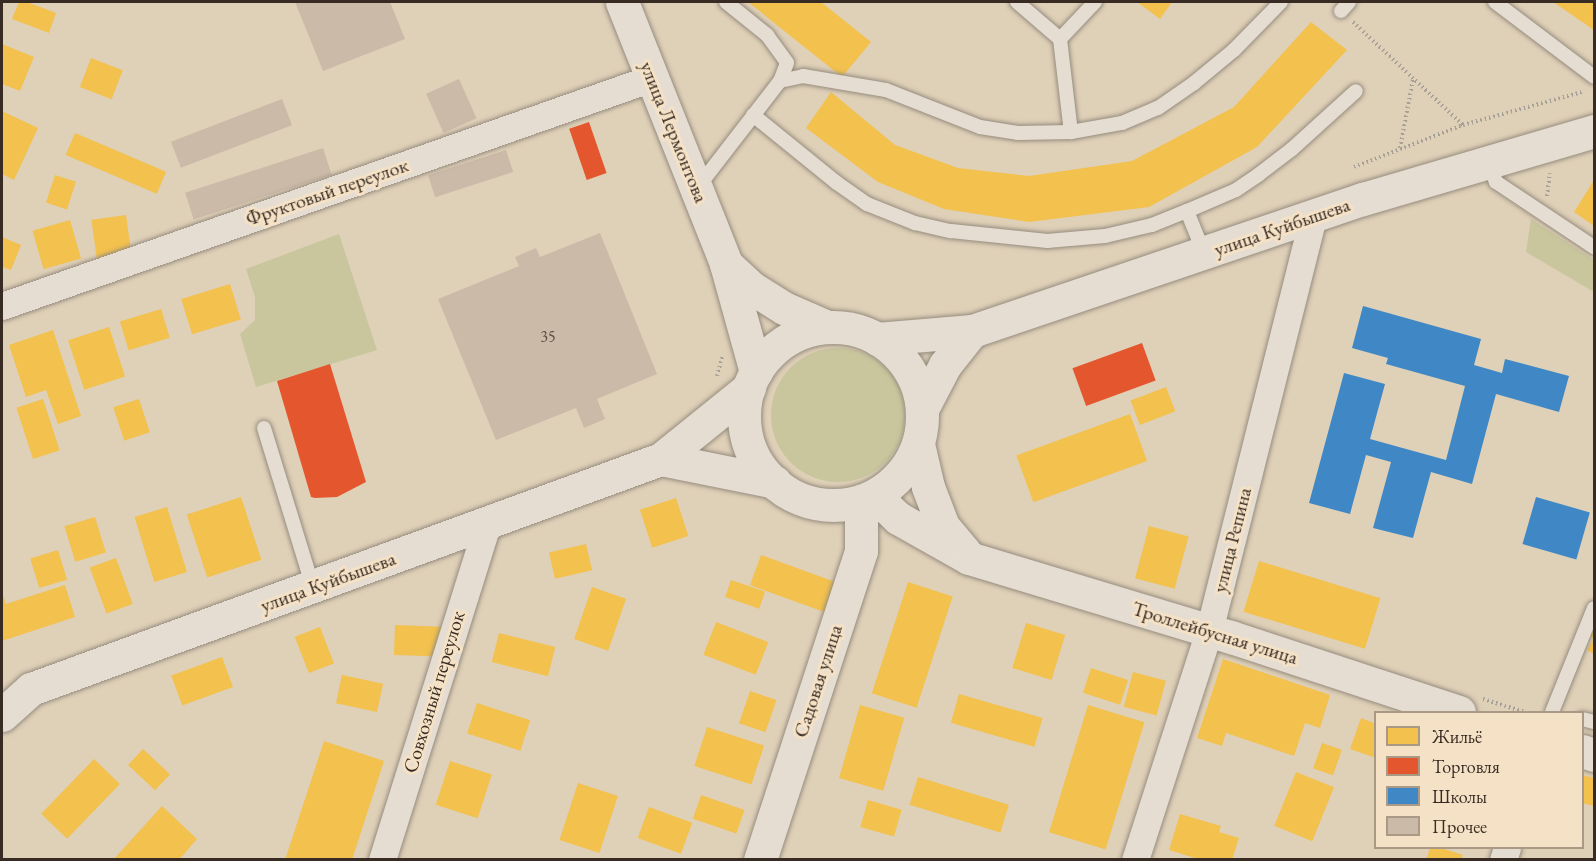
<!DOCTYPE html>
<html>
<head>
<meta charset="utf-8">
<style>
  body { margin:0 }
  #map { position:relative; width:1596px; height:861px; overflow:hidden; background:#dfd0b8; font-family:"EB Garamond",serif }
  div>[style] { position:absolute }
  .green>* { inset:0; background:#c9c69e }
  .round { border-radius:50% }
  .homes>* { inset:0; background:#f2c14e; transform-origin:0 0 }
  .shops>* { inset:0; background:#e4572e; transform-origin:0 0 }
  .schools>* { inset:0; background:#3f88c5; transform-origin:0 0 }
  .building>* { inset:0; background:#ccbaa9; transform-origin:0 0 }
  .path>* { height:4px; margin-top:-2px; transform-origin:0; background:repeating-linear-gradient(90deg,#a7a097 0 1.5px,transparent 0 4.5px) }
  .roads { filter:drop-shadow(0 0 2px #968c7e) drop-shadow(0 0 2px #968c7e) }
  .service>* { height:14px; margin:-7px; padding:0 7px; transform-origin:7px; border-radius:7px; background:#e5ddd1 }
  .minor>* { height:27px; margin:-13.5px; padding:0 13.5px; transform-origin:13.5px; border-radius:13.5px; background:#e5ddd1 }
  .secondary>* { height:33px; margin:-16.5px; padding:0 16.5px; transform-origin:16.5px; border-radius:16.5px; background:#e5ddd1 }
  .secondary>.ring { margin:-16.5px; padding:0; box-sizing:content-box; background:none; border:33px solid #e5ddd1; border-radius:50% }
  span { translate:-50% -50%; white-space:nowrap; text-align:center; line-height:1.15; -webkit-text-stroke:6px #f5e2c6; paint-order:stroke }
  .number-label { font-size:16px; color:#5c4f44 }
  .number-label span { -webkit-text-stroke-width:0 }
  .street-label { font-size:20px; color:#372b23 }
  .frame { position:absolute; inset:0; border:3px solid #372b23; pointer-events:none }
  .legend { position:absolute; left:1374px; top:711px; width:210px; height:138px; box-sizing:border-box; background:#f5e2c6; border:2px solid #a99985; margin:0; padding:8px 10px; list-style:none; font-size:18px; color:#372b23 }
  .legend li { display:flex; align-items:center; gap:12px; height:30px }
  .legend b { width:30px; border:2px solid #a99985 }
</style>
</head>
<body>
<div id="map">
  <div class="green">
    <div style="clip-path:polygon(1531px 219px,1594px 260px,1594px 292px,1526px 252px)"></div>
    <div style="clip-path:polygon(339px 234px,377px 350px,256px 387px,240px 334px,255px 320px,255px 297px,246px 269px)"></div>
    <div class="round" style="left:771px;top:348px;width:134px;height:134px"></div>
  </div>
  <div class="homes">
    <div style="clip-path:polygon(19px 2px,27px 2px,56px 13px,49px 33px,12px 19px)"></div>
    <div style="clip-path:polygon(748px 2px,821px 2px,871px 42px,842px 77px)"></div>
    <div style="clip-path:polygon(1137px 2px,1172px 2px,1160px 19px)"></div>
    <div style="clip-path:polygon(1553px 2px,1594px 2px,1594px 30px)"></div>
    <div style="clip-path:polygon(1311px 22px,1347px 50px,1257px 147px,1149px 207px,1029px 222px,944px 209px,878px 182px,806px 128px,831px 92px,895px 145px,958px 168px,1029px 176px,1132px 161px,1234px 107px)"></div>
    <div style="clip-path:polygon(2px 44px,34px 57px,20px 91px,2px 84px)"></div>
    <div style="left:91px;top:58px;width:34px;height:31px;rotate:21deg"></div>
    <div style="clip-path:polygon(2px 111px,38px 128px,14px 180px,2px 174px)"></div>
    <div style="left:75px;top:133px;width:99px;height:24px;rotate:23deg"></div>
    <div style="left:55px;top:175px;width:22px;height:29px;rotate:18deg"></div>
    <div style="clip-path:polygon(1594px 180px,1594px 226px,1574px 212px)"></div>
    <div style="left:126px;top:215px;width:42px;height:35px;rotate:82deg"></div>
    <div style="left:70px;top:220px;width:40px;height:39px;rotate:74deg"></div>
    <div style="clip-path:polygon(2px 237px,21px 245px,11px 270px,2px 267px)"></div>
    <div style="left:230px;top:284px;width:37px;height:51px;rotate:73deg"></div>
    <div style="left:161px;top:309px;width:30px;height:43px;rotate:73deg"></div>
    <div style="left:109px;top:327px;width:52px;height:43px;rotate:72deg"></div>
    <div style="clip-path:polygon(53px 330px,81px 416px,58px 424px,46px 390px,26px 397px,9px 345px)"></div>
    <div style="left:1166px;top:387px;width:26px;height:38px;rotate:69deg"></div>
    <div style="left:43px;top:399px;width:54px;height:28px;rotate:72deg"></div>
    <div style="left:139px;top:399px;width:35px;height:27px;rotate:72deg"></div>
    <div style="left:1130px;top:414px;width:50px;height:121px;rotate:70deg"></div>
    <div style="left:241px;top:497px;width:66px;height:57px;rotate:72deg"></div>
    <div style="left:676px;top:498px;width:40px;height:38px;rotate:72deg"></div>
    <div style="left:167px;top:507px;width:68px;height:34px;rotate:73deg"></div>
    <div style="left:95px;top:517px;width:37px;height:32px;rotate:73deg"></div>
    <div style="left:1149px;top:526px;width:41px;height:54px;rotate:15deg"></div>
    <div style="left:586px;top:544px;width:27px;height:38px;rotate:77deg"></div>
    <div style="left:58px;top:550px;width:31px;height:29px;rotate:73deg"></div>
    <div style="left:761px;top:555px;width:79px;height:32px;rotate:20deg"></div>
    <div style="left:116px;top:558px;width:49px;height:28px;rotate:70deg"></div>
    <div style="left:1259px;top:561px;width:127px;height:53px;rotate:17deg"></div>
    <div style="left:731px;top:580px;width:36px;height:18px;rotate:19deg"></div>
    <div style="left:908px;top:582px;width:47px;height:117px;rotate:18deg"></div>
    <div style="clip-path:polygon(65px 585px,75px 617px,2px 641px,2px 592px,6px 604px)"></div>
    <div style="left:592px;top:587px;width:36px;height:55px;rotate:19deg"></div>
    <div style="left:716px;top:622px;width:56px;height:35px;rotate:21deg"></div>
    <div style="left:1026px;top:623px;width:41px;height:47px;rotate:17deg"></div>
    <div style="left:395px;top:625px;width:47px;height:30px;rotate:2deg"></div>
    <div style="left:320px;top:627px;width:39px;height:27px;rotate:69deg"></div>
    <div style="clip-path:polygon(1594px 630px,1594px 654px,1587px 650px,1594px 639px,1590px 636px)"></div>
    <div style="left:499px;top:633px;width:58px;height:30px;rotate:14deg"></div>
    <div style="left:222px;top:657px;width:32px;height:54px;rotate:70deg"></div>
    <div style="clip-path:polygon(1223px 659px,1330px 695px,1320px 728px,1305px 723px,1294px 756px,1226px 733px,1222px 746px,1197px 738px)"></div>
    <div style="left:1091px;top:668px;width:39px;height:26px;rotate:18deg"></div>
    <div style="left:1133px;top:672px;width:34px;height:36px;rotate:15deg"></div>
    <div style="left:342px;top:675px;width:42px;height:29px;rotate:12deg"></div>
    <div style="left:750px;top:691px;width:28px;height:34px;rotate:19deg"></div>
    <div style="left:959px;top:694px;width:87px;height:30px;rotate:16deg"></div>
    <div style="left:477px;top:703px;width:56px;height:32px;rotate:18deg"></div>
    <div style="left:860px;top:705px;width:46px;height:76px;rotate:16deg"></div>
    <div style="left:1088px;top:705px;width:59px;height:133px;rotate:17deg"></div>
    <div style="clip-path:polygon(1361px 718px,1376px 724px,1376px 758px,1350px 749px)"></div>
    <div style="left:707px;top:727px;width:60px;height:41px;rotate:18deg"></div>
    <div style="clip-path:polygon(324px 741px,384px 761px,352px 860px,285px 860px)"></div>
    <div style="left:1322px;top:743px;width:21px;height:27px;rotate:19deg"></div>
    <div style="left:143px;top:749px;width:37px;height:22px;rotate:43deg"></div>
    <div style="left:94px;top:759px;width:36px;height:76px;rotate:44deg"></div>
    <div style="left:450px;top:761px;width:44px;height:46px;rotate:18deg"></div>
    <div style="left:1296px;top:772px;width:41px;height:58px;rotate:22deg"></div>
    <div style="clip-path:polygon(1582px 775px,1594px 778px,1594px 806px,1582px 803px)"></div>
    <div style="left:918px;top:777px;width:95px;height:29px;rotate:17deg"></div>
    <div style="left:578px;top:783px;width:42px;height:60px;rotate:18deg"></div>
    <div style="left:701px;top:795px;width:46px;height:25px;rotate:19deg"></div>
    <div style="left:868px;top:800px;width:35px;height:28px;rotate:16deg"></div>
    <div style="clip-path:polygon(162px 806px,197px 839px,179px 860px,113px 860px)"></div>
    <div style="left:649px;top:807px;width:46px;height:33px;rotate:20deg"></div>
    <div style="clip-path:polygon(1180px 814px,1221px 826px,1219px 832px,1239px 838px,1232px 860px,1201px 860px,1169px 850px)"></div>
    <div style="clip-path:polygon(1430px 848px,1441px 848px,1463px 855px,1461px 860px,1426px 860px)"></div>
  </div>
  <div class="shops">
    <div style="left:589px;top:122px;width:54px;height:21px;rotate:71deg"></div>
    <div style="left:1142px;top:343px;width:40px;height:74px;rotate:70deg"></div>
    <div style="clip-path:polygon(330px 364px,366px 482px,337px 497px,315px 498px,311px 497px,277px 381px)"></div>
  </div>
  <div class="schools">
    <div style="clip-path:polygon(1363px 306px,1481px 339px,1474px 365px,1502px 373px,1505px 359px,1569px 376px,1559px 412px,1496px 394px,1472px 484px,1431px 472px,1413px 538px,1373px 528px,1391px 462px,1366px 455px,1350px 514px,1309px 503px,1344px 373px,1385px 384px,1370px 439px,1446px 460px,1465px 386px,1386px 364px,1388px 358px,1352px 348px)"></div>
    <div style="left:1536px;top:497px;width:56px;height:49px;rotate:16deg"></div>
  </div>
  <div class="building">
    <div style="clip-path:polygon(295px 2px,390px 2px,405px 39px,323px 71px)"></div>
    <div style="left:459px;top:79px;width:43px;height:36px;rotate:66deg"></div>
    <div style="left:282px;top:99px;width:28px;height:119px;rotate:69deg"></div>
    <div style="left:323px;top:148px;width:28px;height:145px;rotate:72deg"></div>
    <div style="left:506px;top:150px;width:23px;height:82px;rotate:72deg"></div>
    <div style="clip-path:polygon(600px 233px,657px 374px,597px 399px,605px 419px,584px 428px,576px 408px,496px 440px,438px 299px,519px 266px,515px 257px,536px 248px,540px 257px)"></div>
  </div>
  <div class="path">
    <div style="left:1353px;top:22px;width:151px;rotate:43.1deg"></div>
    <div style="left:1400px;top:148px;width:70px;rotate:-79.3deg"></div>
    <div style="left:1354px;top:167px;width:117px;rotate:-21.1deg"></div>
    <div style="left:1463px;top:125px;width:123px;rotate:-15.5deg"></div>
    <div style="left:1547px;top:196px;width:23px;rotate:-83deg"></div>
    <div style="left:717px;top:376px;width:20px;rotate:-75deg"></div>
    <div style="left:1483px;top:699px;width:44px;rotate:17.2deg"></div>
  </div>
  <div class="roads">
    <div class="service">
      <div style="left:726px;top:2px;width:53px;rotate:38.8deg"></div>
      <div style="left:767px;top:35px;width:34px;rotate:54deg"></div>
      <div style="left:787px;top:63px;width:19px;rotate:111deg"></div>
      <div style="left:1017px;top:2px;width:57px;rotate:40.7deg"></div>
      <div style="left:1060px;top:39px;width:51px;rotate:-46.6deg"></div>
      <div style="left:1495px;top:2px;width:124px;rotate:37.1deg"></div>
      <div style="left:1341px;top:11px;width:12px;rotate:-48deg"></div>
      <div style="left:1060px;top:39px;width:94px;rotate:83.3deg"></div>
      <div style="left:753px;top:115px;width:108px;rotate:39deg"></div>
      <div style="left:837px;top:183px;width:37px;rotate:35deg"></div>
      <div style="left:867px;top:204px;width:52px;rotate:21.6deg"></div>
      <div style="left:915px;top:223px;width:37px;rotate:13deg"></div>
      <div style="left:951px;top:231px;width:97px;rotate:5.9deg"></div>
      <div style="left:1047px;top:241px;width:58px;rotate:-4.9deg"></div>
      <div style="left:1105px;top:236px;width:48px;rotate:-13.2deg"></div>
      <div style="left:1152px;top:225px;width:38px;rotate:-22deg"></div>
      <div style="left:1489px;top:162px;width:21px;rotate:71deg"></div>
      <div style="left:1496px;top:182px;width:118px;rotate:33.6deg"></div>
      <div style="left:698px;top:187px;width:134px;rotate:-52.3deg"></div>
      <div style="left:780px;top:81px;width:24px;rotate:-12deg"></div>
      <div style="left:803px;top:76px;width:84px;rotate:9.6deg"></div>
      <div style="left:886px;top:90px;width:101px;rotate:21.5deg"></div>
      <div style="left:980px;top:127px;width:38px;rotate:9deg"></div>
      <div style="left:1018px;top:133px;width:53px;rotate:-1.1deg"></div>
      <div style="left:1071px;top:132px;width:52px;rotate:-10deg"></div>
      <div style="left:1122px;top:123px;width:39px;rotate:-23deg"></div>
      <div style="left:1158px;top:108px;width:44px;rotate:-34.8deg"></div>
      <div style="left:1194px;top:83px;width:52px;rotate:-39.5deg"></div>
      <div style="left:1234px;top:50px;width:67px;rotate:-45.6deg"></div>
      <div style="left:1204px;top:253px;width:45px;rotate:-112deg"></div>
      <div style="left:1187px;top:211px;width:53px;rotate:-23.2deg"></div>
      <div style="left:1236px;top:190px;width:27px;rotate:-34deg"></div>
      <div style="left:1258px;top:175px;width:43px;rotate:-37.4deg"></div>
      <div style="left:1292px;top:149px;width:86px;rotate:-42.2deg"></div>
      <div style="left:264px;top:428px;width:166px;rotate:72.9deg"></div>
      <div style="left:1552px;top:712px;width:112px;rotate:-68deg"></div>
      <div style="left:1582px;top:719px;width:12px;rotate:14deg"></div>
    </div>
    <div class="minor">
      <div style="left:2px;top:306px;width:689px;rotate:-19.33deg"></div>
      <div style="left:382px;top:860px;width:352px;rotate:-72.6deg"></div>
      <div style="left:1135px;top:860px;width:241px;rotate:-72.1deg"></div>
      <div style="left:1209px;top:631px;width:428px;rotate:-75.9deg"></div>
      <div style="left:1503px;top:860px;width:13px;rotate:-72deg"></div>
    </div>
    <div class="secondary">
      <div style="left:622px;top:2px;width:282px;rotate:68.3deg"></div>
      <div style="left:726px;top:264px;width:112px;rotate:74.5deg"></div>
      <div style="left:726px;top:264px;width:35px;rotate:43deg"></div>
      <div style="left:752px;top:288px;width:38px;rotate:32deg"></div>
      <div style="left:784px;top:308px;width:47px;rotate:23.8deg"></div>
      <div class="ring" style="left:744px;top:327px;width:145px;height:145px"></div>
      <div style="left:877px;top:339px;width:95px;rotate:-4.8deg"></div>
      <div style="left:972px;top:331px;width:413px;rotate:-18.7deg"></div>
      <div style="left:1363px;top:199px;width:241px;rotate:-16.4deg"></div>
      <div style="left:922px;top:409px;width:50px;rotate:-62.4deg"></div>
      <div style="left:945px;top:365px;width:43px;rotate:-51.5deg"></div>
      <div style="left:918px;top:444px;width:44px;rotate:76.9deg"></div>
      <div style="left:928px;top:487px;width:42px;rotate:69deg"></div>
      <div style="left:943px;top:526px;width:34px;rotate:50deg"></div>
      <div style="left:661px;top:459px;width:116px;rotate:11.4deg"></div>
      <div style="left:875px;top:496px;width:32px;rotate:44deg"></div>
      <div style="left:898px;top:518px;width:81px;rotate:29.4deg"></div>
      <div style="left:969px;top:558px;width:274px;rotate:16.8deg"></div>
      <div style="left:1231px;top:637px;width:240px;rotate:18.2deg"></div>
      <div style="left:2px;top:715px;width:39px;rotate:-42deg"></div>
      <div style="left:31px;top:689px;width:671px;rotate:-20.06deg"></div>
      <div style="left:661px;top:459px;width:113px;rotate:-38.9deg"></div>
      <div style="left:1582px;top:751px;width:13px;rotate:18deg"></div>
      <div style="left:760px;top:860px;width:325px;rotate:-71.9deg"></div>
      <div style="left:861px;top:551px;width:50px;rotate:-90deg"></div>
    </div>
  </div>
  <div class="number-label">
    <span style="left:548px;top:337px">35</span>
  </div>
  <div class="street-label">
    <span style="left:674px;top:132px;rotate:68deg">улица Лермонтова</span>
    <span style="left:327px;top:192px;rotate:-19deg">Фруктовый переулок</span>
    <span style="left:1282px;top:227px;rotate:-19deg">улица Куйбышева</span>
    <span style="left:1232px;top:540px;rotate:-76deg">улица Репина</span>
    <span style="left:328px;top:582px;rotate:-20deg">улица Куйбышева</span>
    <span style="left:1215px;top:633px;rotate:17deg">Троллейбусная улица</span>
    <span style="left:818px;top:681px;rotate:-72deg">Садовая улица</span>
    <span style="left:434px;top:692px;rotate:-73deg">Совхозный переулок</span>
  </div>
  <div class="frame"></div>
  <ul class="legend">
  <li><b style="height:16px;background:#f2c14e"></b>Жильё</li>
  <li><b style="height:16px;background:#e4572e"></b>Торговля</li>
  <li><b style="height:16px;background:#3f88c5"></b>Школы</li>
  <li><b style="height:16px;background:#ccbaa9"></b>Прочее</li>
  </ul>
</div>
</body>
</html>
